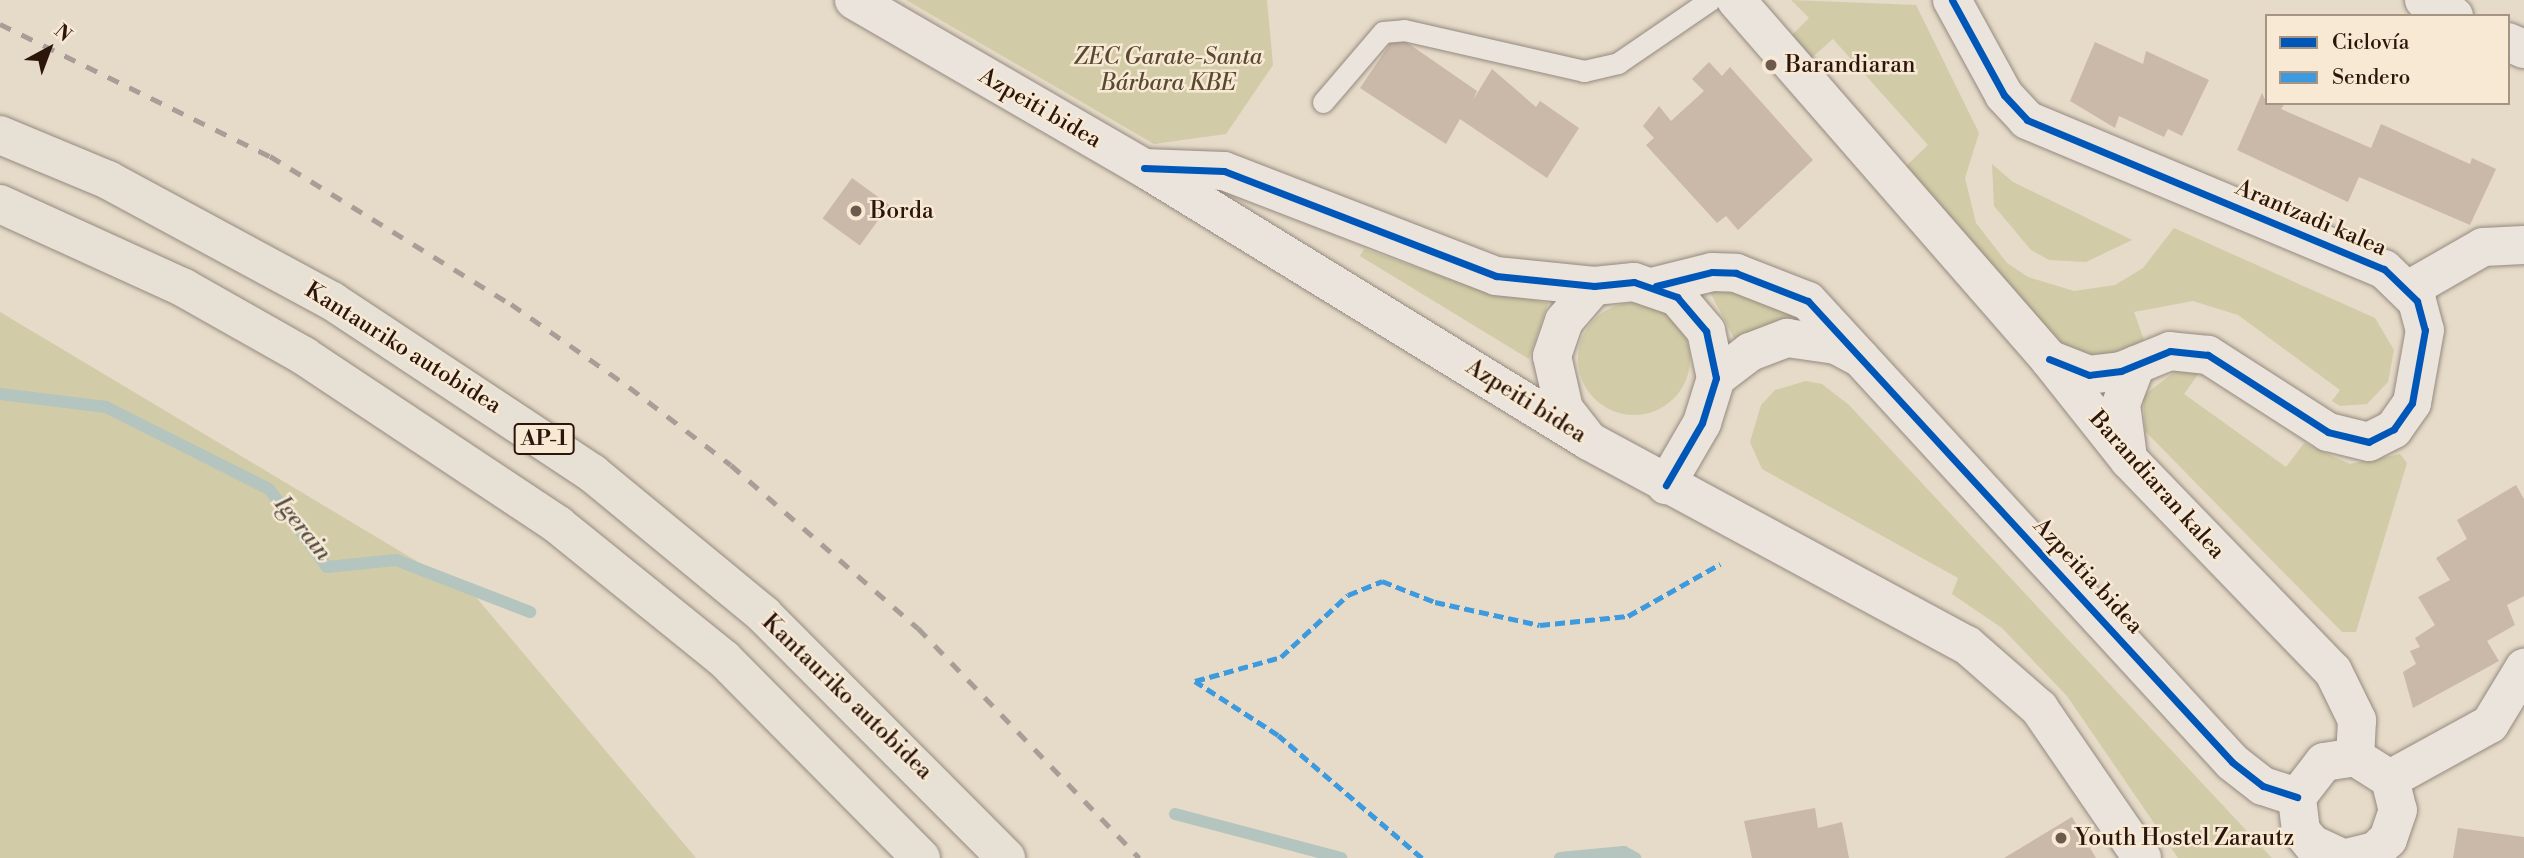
<!DOCTYPE html>
<html>
<head>
<meta charset="utf-8">
<style>
  body { margin:0 }
  #map { position:relative; width:2524px; height:858px; overflow:hidden; background:#e6dac8; font-family:"Libre Bodoni",serif }
  div>[style] { position:absolute }
  .green>* { inset:0; background:#d2cba7 }
  .round { border-radius:50% }
  .stream>* { height:12px; margin:-6px; padding:0 6px; transform-origin:6px; border-radius:6px; background:#b4c4be }
  .building>* { inset:0; background:#cab8a9; transform-origin:0 0 }
  .roads { filter:drop-shadow(0 0 2px #948a7f) drop-shadow(0 0 2px #948a7f) }
  .service>* { height:21px; margin:-10.5px; padding:0 10.5px; transform-origin:10.5px; border-radius:10.5px; background:#eae4dc }
  .minor>* { height:38px; margin:-19px; padding:0 19px; transform-origin:19px; border-radius:19px; background:#eae4dc }
  .secondary>* { height:38px; margin:-19px; padding:0 19px; transform-origin:19px; border-radius:19px; background:#eae4dc }
  .motorway>* { height:38px; margin:-19px; padding:0 19px; transform-origin:19px; border-radius:19px; background:#e7e0d5 }
  .rail>* { height:5px; margin-top:-2.5px; transform-origin:0; background:repeating-linear-gradient(90deg,#a69e97 0 12px,transparent 0 24px) }
  .quiet>* { height:5px; margin-top:-2.5px; transform-origin:0; background:repeating-linear-gradient(90deg,#3d9ade 0 10px,transparent 0 15px) }
  .cycleway>* { height:7px; margin:-3.5px; padding:0 3.5px; transform-origin:3.5px; border-radius:3.5px; background:#0057b8 }
  .dots>* { width:19px; height:19px; translate:-50% -50%; box-sizing:border-box; border:4px solid #f7e9d3; border-radius:50% }
  span { translate:-50% -50%; white-space:nowrap; text-align:center; line-height:1.15; -webkit-text-stroke:5px #f7e9d3; paint-order:stroke }
  .shield-label span { padding:2px 5px; background:#f7e9d3; border:2px solid; border-radius:5px; -webkit-text-stroke-width:0 }
  .shield-label { font-size:21px; color:#2c150b; font-weight:700 }
  .park-label { font-size:23px; color:#594832; font-style:italic }
  .poi-label { font-size:23px; color:#2c150b }
  .left { translate:0 -50%; text-align:left }
  .street-label { font-size:23px; color:#2c150b }
  .water-label { font-size:24px; color:#544f48; font-style:italic }
  .legend { position:absolute; left:2265px; top:14px; width:245px; height:91px; box-sizing:border-box; background:#f7e9d3; border:2px solid #a69483; margin:0; padding:9px 12px; list-style:none; font-size:21px; color:#2c150b }
  .legend li { display:flex; align-items:center; gap:14px; height:35px }
  .legend b { width:35px; border:2px solid #a69483 }
  .north { position:absolute; left:14px; top:14px; width:70px; height:70px; -webkit-text-stroke:5px #f7e9d3; paint-order:stroke; rotate:41deg; font-size:19px; font-weight:700; line-height:28px; text-align:center; color:#2c150b }
  .north::after { content:''; display:block; margin:auto; width:24px; height:32px; background:#2c150b; clip-path:polygon(50% 0,100% 100%,50% 72%,0 100%) }
</style>
</head>
<body>
<div id="map">
  <div class="green">
    <div style="clip-path:polygon(906px 0,1267px 0,1273px 65px,1226px 134px,1154px 144px)"></div>
    <div style="clip-path:polygon(1791px 0,1916px 5px,1979px 133px,1965px 178px,1976px 223px,2007px 263px,2028px 277px,2074px 291px,2115px 285px,2143px 268px,2174px 228px,2375px 318px,2394px 350px,2388px 382px,2367px 404px,2340px 406px,2332px 401px,2340px 390px,2238px 315px,2193px 301px,2134px 312px,2144px 340px,2132px 347px,2094px 359px,2059px 344px,1905px 167px,1928px 145px,1833px 39px,1809px 60px,1789px 38px,1809px 18px)"></div>
    <div style="clip-path:polygon(1992px 164px,2013px 182px,2132px 240px,2086px 262px,2049px 260px,2031px 250px,1994px 206px)"></div>
    <div style="clip-path:polygon(1364px 249px,1484px 291px,1548px 303px,1529px 359px,1360px 256px)"></div>
    <div style="clip-path:polygon(1708px 288px,1726px 288px,1796px 315px,1735px 340px)"></div>
    <div class="round" style="left:1578px;top:303px;width:112px;height:112px"></div>
    <div style="clip-path:polygon(0 312px,475px 596px,696px 858px,0 858px)"></div>
    <div style="clip-path:polygon(2177px 370px,2199px 373px,2184px 394px,2286px 467px,2304px 443px,2350px 464px,2400px 454px,2407px 463px,2356px 632px,2342px 632px,2145px 431px,2143px 396px)"></div>
    <div style="clip-path:polygon(1806px 381px,1822px 384px,1849px 405px,2272px 858px,2178px 858px,2067px 696px,2002px 628px,1952px 594px,1958px 578px,1762px 469px,1750px 442px,1761px 405px,1775px 390px)"></div>
  </div>
  <div class="stream">
    <div style="left:0;top:394px;width:107px;rotate:7deg"></div>
    <div style="left:106px;top:407px;width:182px;rotate:26.7deg"></div>
    <div style="left:269px;top:489px;width:97px;rotate:53.4deg"></div>
    <div style="left:327px;top:567px;width:69px;rotate:-5.8deg"></div>
    <div style="left:396px;top:560px;width:144px;rotate:21.2deg"></div>
    <div style="left:1175px;top:814px;width:172px;rotate:14.8deg"></div>
    <div style="left:1560px;top:858px;width:64px;rotate:-5.4deg"></div>
    <div style="left:1624px;top:852px;width:13px;rotate:29deg"></div>
  </div>
  <div class="building">
    <div style="clip-path:polygon(1396px 35px,1477px 91px,1473px 100px,1492px 69px,1536px 107px,1540px 101px,1579px 128px,1547px 178px,1460px 119px,1446px 144px,1360px 88px)"></div>
    <div style="clip-path:polygon(2095px 42px,2143px 64px,2146px 51px,2209px 80px,2182px 136px,2168px 129px,2164px 137px,2119px 116px,2115px 128px,2070px 101px)"></div>
    <div style="clip-path:polygon(1709px 62px,1722px 76px,1730px 67px,1813px 160px,1738px 230px,1726px 216px,1717px 223px,1646px 145px,1654px 138px,1643px 126px,1659px 106px,1671px 121px,1704px 91px,1692px 79px)"></div>
    <div style="clip-path:polygon(2262px 93px,2267px 103px,2285px 103px,2281px 109px,2371px 148px,2381px 124px,2470px 164px,2472px 158px,2496px 169px,2470px 225px,2359px 177px,2348px 202px,2237px 150px)"></div>
    <div style="left:852px;top:178px;width:46px;height:50px;rotate:36deg"></div>
    <div style="clip-path:polygon(2516px 485px,2524px 499px,2524px 596px,2507px 605px,2515px 625px,2487px 641px,2499px 661px,2413px 708px,2403px 672px,2416px 664px,2410px 651px,2420px 647px,2415px 638px,2435px 625px,2418px 597px,2450px 580px,2436px 558px,2467px 539px,2457px 520px)"></div>
    <div style="clip-path:polygon(1815px 808px,1818px 828px,1842px 822px,1849px 858px,1752px 858px,1744px 821px)"></div>
    <div style="clip-path:polygon(2072px 817px,2096px 858px,2004px 858px)"></div>
    <div style="clip-path:polygon(2458px 828px,2524px 837px,2524px 858px,2453px 858px)"></div>
  </div>
  <div class="roads">
    <div class="service">
      <div style="left:1323px;top:102px;width:92px;rotate:-49.4deg"></div>
      <div style="left:1383px;top:32px;width:21px;rotate:-5deg"></div>
      <div style="left:1404px;top:30px;width:185px;rotate:12.8deg"></div>
      <div style="left:1584px;top:71px;width:35px;rotate:-13deg"></div>
      <div style="left:1618px;top:63px;width:112px;rotate:-34.4deg"></div>
    </div>
    <div class="minor">
      <div style="left:1736px;top:0;width:476px;rotate:48.9deg"></div>
      <div style="left:2049px;top:359px;width:129px;rotate:51.6deg"></div>
      <div style="left:2129px;top:460px;width:293px;rotate:46deg"></div>
      <div style="left:2333px;top:671px;width:55px;rotate:63.9deg"></div>
      <div style="left:2357px;top:720px;width:37px;rotate:93deg"></div>
      <div style="left:1952px;top:0;width:108px;rotate:61.3deg"></div>
      <div style="left:2004px;top:95px;width:34px;rotate:47deg"></div>
      <div style="left:2027px;top:120px;width:387px;rotate:22.7deg"></div>
      <div style="left:2384px;top:269px;width:46px;rotate:44.1deg"></div>
      <div style="left:2417px;top:301px;width:30px;rotate:75deg"></div>
      <div style="left:2425px;top:330px;width:74px;rotate:100.1deg"></div>
      <div style="left:2412px;top:403px;width:32px;rotate:125deg"></div>
      <div style="left:2394px;top:429px;width:28px;rotate:153deg"></div>
      <div style="left:2369px;top:442px;width:42px;rotate:-166.3deg"></div>
      <div style="left:2328px;top:432px;width:143px;rotate:-147.3deg"></div>
      <div style="left:2208px;top:355px;width:38px;rotate:-174deg"></div>
      <div style="left:2170px;top:351px;width:53px;rotate:157.8deg"></div>
      <div style="left:2121px;top:371px;width:32px;rotate:173deg"></div>
      <div style="left:2089px;top:375px;width:43px;rotate:-158.2deg"></div>
      <div style="left:2424px;top:0;width:34px;rotate:28deg"></div>
      <div style="left:2508px;top:42px;width:17px;rotate:24deg"></div>
      <div style="left:1144px;top:168px;width:80px;rotate:2.1deg"></div>
      <div style="left:1224px;top:171px;width:292px;rotate:21.1deg"></div>
      <div style="left:1496px;top:276px;width:99px;rotate:5.8deg"></div>
      <div style="left:1594px;top:286px;width:40px;rotate:-5.7deg"></div>
      <div style="left:1634px;top:282px;width:46px;rotate:19.2deg"></div>
      <div style="left:1677px;top:297px;width:45px;rotate:49.5deg"></div>
      <div style="left:1706px;top:331px;width:48px;rotate:78deg"></div>
      <div style="left:1716px;top:378px;width:47px;rotate:107.3deg"></div>
      <div style="left:1702px;top:423px;width:72px;rotate:120.1deg"></div>
      <div style="left:1656px;top:286px;width:58px;rotate:-14deg"></div>
      <div style="left:1712px;top:272px;width:24px;rotate:2deg"></div>
      <div style="left:1736px;top:273px;width:77px;rotate:21.3deg"></div>
      <div style="left:1808px;top:301px;width:626px;rotate:47.39deg"></div>
      <div style="left:2232px;top:762px;width:39px;rotate:38deg"></div>
      <div style="left:2263px;top:786px;width:36px;rotate:18deg"></div>
      <div style="left:2408px;top:290px;width:86px;rotate:-29.8deg"></div>
      <div style="left:2483px;top:247px;width:41px;rotate:-2.8deg"></div>
      <div style="left:1716px;top:378px;width:43px;rotate:-37.4deg"></div>
      <div style="left:1750px;top:352px;width:40px;rotate:-21deg"></div>
      <div style="left:1787px;top:338px;width:49px;rotate:8.1deg"></div>
      <div style="left:1836px;top:345px;width:27px;rotate:28deg"></div>
      <div style="left:1589px;top:441px;width:41px;rotate:-128deg"></div>
      <div style="left:1564px;top:409px;width:54px;rotate:-102.8deg"></div>
      <div style="left:1552px;top:356px;width:37px;rotate:-71deg"></div>
      <div style="left:1564px;top:321px;width:46px;rotate:-49.4deg"></div>
      <div style="left:2128px;top:458px;width:54px;rotate:-97.4deg"></div>
      <div style="left:2121px;top:404px;width:42px;rotate:-69deg"></div>
      <div style="left:2390px;top:779px;width:114px;rotate:-28.8deg"></div>
      <div style="left:2490px;top:724px;width:66px;rotate:-58.7deg"></div>
      <div style="left:2342px;top:858px;width:33px;rotate:-155deg"></div>
      <div style="left:2312px;top:844px;width:17px;rotate:-130deg"></div>
      <div style="left:2301px;top:831px;width:34px;rotate:-97deg"></div>
      <div style="left:2297px;top:797px;width:44px;rotate:-52.4deg"></div>
      <div style="left:2324px;top:762px;width:31px;rotate:-9deg"></div>
      <div style="left:2355px;top:757px;width:41px;rotate:32.2deg"></div>
      <div style="left:2390px;top:779px;width:32px;rotate:76deg"></div>
      <div style="left:2398px;top:810px;width:31px;rotate:109deg"></div>
      <div style="left:2388px;top:839px;width:18px;rotate:137deg"></div>
      <div style="left:2375px;top:851px;width:30px;rotate:166deg"></div>
    </div>
    <div class="secondary">
      <div style="left:854px;top:0;width:335px;rotate:30.1deg"></div>
      <div style="left:1144px;top:168px;width:522px;rotate:31.53deg"></div>
      <div style="left:1589px;top:441px;width:430px;rotate:28.4deg"></div>
      <div style="left:1967px;top:645px;width:96px;rotate:41.2deg"></div>
      <div style="left:2039px;top:708px;width:182px;rotate:55.5deg"></div>
    </div>
    <div class="motorway">
      <div style="left:0;top:135px;width:117px;rotate:22.6deg"></div>
      <div style="left:108px;top:180px;width:255px;rotate:28.4deg"></div>
      <div style="left:332px;top:301px;width:312px;rotate:33.5deg"></div>
      <div style="left:592px;top:473px;width:223px;rotate:39.5deg"></div>
      <div style="left:764px;top:615px;width:343px;rotate:45.1deg"></div>
      <div style="left:0;top:204px;width:202px;rotate:24.5deg"></div>
      <div style="left:184px;top:288px;width:138px;rotate:29.5deg"></div>
      <div style="left:304px;top:356px;width:305px;rotate:33.6deg"></div>
      <div style="left:558px;top:525px;width:213px;rotate:38.9deg"></div>
      <div style="left:724px;top:659px;width:280px;rotate:45.3deg"></div>
    </div>
  </div>
  <div class="rail">
    <div style="left:0;top:24px;width:301px;rotate:26.1deg"></div>
    <div style="left:270px;top:156px;width:283px;rotate:31.6deg"></div>
    <div style="left:511px;top:304px;width:144px;rotate:35.1deg"></div>
    <div style="left:629px;top:387px;width:128px;rotate:37.4deg"></div>
    <div style="left:731px;top:465px;width:248px;rotate:41.1deg"></div>
    <div style="left:918px;top:628px;width:319px;rotate:46.1deg"></div>
  </div>
  <div class="quiet">
    <div style="left:1422px;top:858px;width:189px;rotate:-139.5deg"></div>
    <div style="left:1278px;top:735px;width:99px;rotate:-147deg"></div>
    <div style="left:1195px;top:681px;width:89px;rotate:-15.6deg"></div>
    <div style="left:1281px;top:657px;width:91px;rotate:-42.8deg"></div>
    <div style="left:1348px;top:595px;width:37px;rotate:-22deg"></div>
    <div style="left:1382px;top:581px;width:57px;rotate:21.6deg"></div>
    <div style="left:1435px;top:602px;width:107px;rotate:12.4deg"></div>
    <div style="left:1540px;top:625px;width:88px;rotate:-5.8deg"></div>
    <div style="left:1628px;top:616px;width:106px;rotate:-29.5deg"></div>
  </div>
  <div class="cycleway">
    <div style="left:1952px;top:0;width:108px;rotate:61.3deg"></div>
    <div style="left:2004px;top:95px;width:34px;rotate:47deg"></div>
    <div style="left:2027px;top:120px;width:387px;rotate:22.7deg"></div>
    <div style="left:2384px;top:269px;width:46px;rotate:44.1deg"></div>
    <div style="left:2417px;top:301px;width:30px;rotate:75deg"></div>
    <div style="left:2425px;top:330px;width:74px;rotate:100.1deg"></div>
    <div style="left:2412px;top:403px;width:32px;rotate:125deg"></div>
    <div style="left:2394px;top:429px;width:28px;rotate:153deg"></div>
    <div style="left:2369px;top:442px;width:42px;rotate:-166.3deg"></div>
    <div style="left:2328px;top:432px;width:143px;rotate:-147.3deg"></div>
    <div style="left:2208px;top:355px;width:38px;rotate:-174deg"></div>
    <div style="left:2170px;top:351px;width:53px;rotate:157.8deg"></div>
    <div style="left:2121px;top:371px;width:32px;rotate:173deg"></div>
    <div style="left:2089px;top:375px;width:43px;rotate:-158.2deg"></div>
    <div style="left:1144px;top:168px;width:80px;rotate:2.1deg"></div>
    <div style="left:1224px;top:171px;width:292px;rotate:21.1deg"></div>
    <div style="left:1496px;top:276px;width:99px;rotate:5.8deg"></div>
    <div style="left:1594px;top:286px;width:40px;rotate:-5.7deg"></div>
    <div style="left:1634px;top:282px;width:46px;rotate:19.2deg"></div>
    <div style="left:1677px;top:297px;width:45px;rotate:49.5deg"></div>
    <div style="left:1706px;top:331px;width:48px;rotate:78deg"></div>
    <div style="left:1716px;top:378px;width:47px;rotate:107.3deg"></div>
    <div style="left:1702px;top:423px;width:72px;rotate:120.1deg"></div>
    <div style="left:1656px;top:286px;width:58px;rotate:-14deg"></div>
    <div style="left:1712px;top:272px;width:24px;rotate:2deg"></div>
    <div style="left:1736px;top:273px;width:77px;rotate:21.3deg"></div>
    <div style="left:1808px;top:301px;width:626px;rotate:47.39deg"></div>
    <div style="left:2232px;top:762px;width:39px;rotate:38deg"></div>
    <div style="left:2263px;top:786px;width:36px;rotate:18deg"></div>
  </div>
  <div class="dots">
    <div style="left:1771px;top:65px;background:#6d5a4d"></div>
    <div style="left:856px;top:211px;background:#6d5a4d"></div>
    <div style="left:2061px;top:838px;background:#6d5a4d"></div>
  </div>
  <div class="shield-label">
    <span style="left:544px;top:439px">AP-1</span>
  </div>
  <div class="park-label">
    <span style="left:1168px;top:70px">ZEC Garate-Santa<br>Bárbara KBE</span>
  </div>
  <div class="poi-label">
    <span class="left" style="left:1785px;top:65px">Barandiaran</span>
    <span class="left" style="left:870px;top:211px">Borda</span>
    <span class="left" style="left:2075px;top:838px">Youth Hostel Zarautz</span>
  </div>
  <div class="street-label">
    <span style="left:1040px;top:108px;rotate:30deg">Azpeiti bidea</span>
    <span style="left:2311px;top:218px;rotate:23deg">Arantzadi kalea</span>
    <span style="left:403px;top:348px;rotate:32deg">Kantauriko autobidea</span>
    <span style="left:1526px;top:401px;rotate:32deg">Azpeiti bidea</span>
    <span style="left:2157px;top:485px;rotate:48deg">Barandiaran kalea</span>
    <span style="left:2088px;top:576px;rotate:47deg">Azpeitia bidea</span>
    <span style="left:847px;top:697px;rotate:44deg">Kantauriko autobidea</span>
  </div>
  <div class="water-label">
    <span style="left:302px;top:529px;rotate:51deg">Igerain</span>
  </div>
  <ul class="legend">
  <li><b style="height:9px;background:#0057b8"></b>Ciclovía</li>
  <li><b style="height:9px;background:#3d9ade"></b>Sendero</li>
  </ul>
  <div class="north">N</div>
</div>
</body>
</html>
